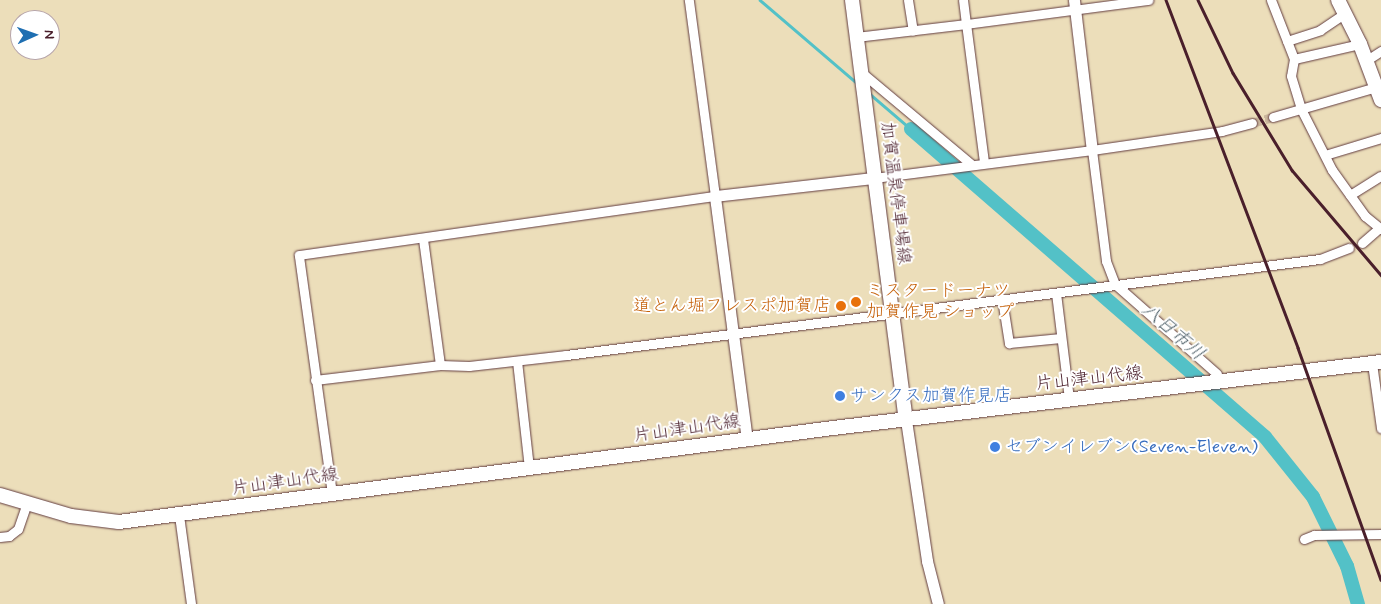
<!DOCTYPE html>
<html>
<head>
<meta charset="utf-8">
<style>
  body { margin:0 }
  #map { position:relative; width:1381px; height:604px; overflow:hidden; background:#ecdeba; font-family:Mynerve,"Klee One",sans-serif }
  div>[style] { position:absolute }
  .stream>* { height:2.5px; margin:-1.25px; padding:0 1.25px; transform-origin:1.25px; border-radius:1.25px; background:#53c1c7 }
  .river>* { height:14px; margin:-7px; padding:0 7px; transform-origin:7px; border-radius:7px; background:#53c1c7 }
  .minor-tunnel>* { height:9px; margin-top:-4.5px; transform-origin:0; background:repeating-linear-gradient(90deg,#ccb89d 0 9px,transparent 0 13.5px) }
  .roads { filter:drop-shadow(0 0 1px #623c40) drop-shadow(0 0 1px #623c40) }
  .minor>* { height:9px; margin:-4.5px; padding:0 4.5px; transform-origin:4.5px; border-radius:4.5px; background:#fff }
  .tertiary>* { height:11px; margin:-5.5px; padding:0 5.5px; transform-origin:5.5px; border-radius:5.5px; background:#fff }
  .secondary>* { height:14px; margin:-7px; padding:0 7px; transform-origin:7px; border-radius:7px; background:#fff }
  .rail>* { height:2.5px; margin:-1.25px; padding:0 1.25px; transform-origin:1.25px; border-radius:1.25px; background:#4a1f2b }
  .dots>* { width:14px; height:14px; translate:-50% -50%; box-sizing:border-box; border:2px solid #fff; border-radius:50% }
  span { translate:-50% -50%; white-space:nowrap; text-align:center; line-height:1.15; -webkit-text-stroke:4px #fff; paint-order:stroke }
  .street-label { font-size:18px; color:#4a1f2b }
  .food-label { font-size:18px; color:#c56008 }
  .left { translate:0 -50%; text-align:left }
  .right { translate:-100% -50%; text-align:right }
  .shop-label { font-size:18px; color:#366cbe }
  .water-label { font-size:19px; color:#4e6069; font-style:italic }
  .north { position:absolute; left:10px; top:10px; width:50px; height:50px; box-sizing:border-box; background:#fff; border:1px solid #b7a5aa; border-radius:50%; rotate:88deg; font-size:14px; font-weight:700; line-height:20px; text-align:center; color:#4a1f2b }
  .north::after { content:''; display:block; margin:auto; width:18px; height:22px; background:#1f6fb2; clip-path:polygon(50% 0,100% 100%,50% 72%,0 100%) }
</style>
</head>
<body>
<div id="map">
  <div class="stream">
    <div style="left:760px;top:0;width:129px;rotate:40.6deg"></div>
    <div style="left:870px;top:94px;width:54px;rotate:40.5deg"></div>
  </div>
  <div class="river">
    <div style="left:911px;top:129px;width:469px;rotate:41deg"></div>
    <div style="left:1265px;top:437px;width:77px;rotate:51.3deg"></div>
    <div style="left:1313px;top:497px;width:77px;rotate:63.8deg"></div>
    <div style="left:1347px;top:566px;width:40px;rotate:74deg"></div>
  </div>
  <div class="minor-tunnel">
    <div style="left:1252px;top:123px;width:22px;rotate:-16deg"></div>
  </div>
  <div class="roads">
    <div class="minor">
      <div style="left:908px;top:0;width:31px;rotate:81deg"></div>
      <div style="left:1271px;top:0;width:63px;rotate:68.7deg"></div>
      <div style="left:1294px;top:59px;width:17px;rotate:100deg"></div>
      <div style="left:1291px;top:76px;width:34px;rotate:73deg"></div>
      <div style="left:1301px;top:109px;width:68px;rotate:63.1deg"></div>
      <div style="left:1332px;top:170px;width:57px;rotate:54.3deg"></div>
      <div style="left:1365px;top:216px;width:21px;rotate:39deg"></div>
      <div style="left:856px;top:37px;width:111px;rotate:-6.7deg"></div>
      <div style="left:966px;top:24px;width:24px;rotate:-97deg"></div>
      <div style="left:1287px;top:41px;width:35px;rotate:-18deg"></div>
      <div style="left:1320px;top:30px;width:30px;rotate:-34deg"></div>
      <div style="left:1294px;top:59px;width:68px;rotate:-12.8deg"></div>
      <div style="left:1367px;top:60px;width:17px;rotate:-33deg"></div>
      <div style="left:861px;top:72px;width:143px;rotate:39.9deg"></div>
      <div style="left:1273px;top:117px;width:107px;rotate:-16.2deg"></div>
      <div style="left:1092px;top:150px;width:112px;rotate:82.8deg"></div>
      <div style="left:1106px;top:261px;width:25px;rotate:69deg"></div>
      <div style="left:1115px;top:284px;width:136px;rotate:41.4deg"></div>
      <div style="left:1325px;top:155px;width:59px;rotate:-16.9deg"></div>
      <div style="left:984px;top:162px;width:139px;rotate:-97.4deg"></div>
      <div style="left:966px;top:24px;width:184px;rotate:-7.5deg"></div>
      <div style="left:874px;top:178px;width:220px;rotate:-7.3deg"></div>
      <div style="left:1092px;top:150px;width:131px;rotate:-8.3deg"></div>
      <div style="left:1222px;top:131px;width:31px;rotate:-15deg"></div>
      <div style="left:1350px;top:195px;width:36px;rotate:-32deg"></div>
      <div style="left:423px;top:239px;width:127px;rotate:82.3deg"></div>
      <div style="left:1362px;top:243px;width:23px;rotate:-41deg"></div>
      <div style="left:1056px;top:293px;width:107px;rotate:83deg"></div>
      <div style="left:1002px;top:299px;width:45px;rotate:81deg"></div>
      <div style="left:1009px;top:343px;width:52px;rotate:-5.5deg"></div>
      <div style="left:517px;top:361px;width:108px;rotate:83.6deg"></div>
      <div style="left:1372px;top:363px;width:66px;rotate:82.1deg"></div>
      <div style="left:315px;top:380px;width:126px;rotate:-6.8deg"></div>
      <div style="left:440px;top:365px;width:29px;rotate:2deg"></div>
      <div style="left:469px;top:366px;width:98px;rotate:-6.5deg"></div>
      <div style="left:566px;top:355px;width:760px;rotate:-7.26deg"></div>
      <div style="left:1320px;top:259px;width:31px;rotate:-21deg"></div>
      <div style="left:332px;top:494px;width:241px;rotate:-97.9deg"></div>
      <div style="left:299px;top:255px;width:420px;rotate:-8.1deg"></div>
      <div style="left:715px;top:196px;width:198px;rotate:-97.6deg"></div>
      <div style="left:179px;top:515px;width:90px;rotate:82.3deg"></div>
      <div style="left:0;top:537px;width:9px;rotate:-6deg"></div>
      <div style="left:9px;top:536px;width:11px;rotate:-38deg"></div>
      <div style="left:18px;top:529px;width:28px;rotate:-71deg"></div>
      <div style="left:1304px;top:539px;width:11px;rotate:-22deg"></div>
      <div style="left:1314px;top:535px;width:67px;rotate:-0.9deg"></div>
    </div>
    <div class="tertiary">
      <div style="left:1074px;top:0;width:151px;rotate:83.2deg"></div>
      <div style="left:906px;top:420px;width:143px;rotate:81.5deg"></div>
      <div style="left:927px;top:561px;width:44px;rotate:75.7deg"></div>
      <div style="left:747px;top:440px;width:246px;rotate:-97.5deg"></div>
      <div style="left:715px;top:196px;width:160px;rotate:-6.5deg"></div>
    </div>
    <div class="secondary">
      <div style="left:852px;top:0;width:423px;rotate:82.7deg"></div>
      <div style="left:1338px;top:0;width:49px;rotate:63.4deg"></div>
      <div style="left:1360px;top:44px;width:60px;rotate:69.4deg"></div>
      <div style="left:0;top:495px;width:74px;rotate:16.5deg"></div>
      <div style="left:71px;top:516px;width:48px;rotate:7.1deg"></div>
      <div style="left:119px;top:522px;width:712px;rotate:-7.5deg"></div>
      <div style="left:825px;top:429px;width:560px;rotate:-6.87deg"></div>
    </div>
  </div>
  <div class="rail">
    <div style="left:1166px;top:0;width:372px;rotate:69.2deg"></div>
    <div style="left:1298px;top:348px;width:246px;rotate:70.3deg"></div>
    <div style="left:1198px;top:0;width:81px;rotate:64.4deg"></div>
    <div style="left:1233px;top:73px;width:114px;rotate:58.7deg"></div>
    <div style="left:1292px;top:170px;width:138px;rotate:49.7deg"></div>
  </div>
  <div class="dots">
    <div style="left:856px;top:302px;background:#e8710a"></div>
    <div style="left:841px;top:306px;background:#e8710a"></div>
    <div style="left:840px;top:396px;background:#3f7fe0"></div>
    <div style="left:995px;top:447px;background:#3f7fe0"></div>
  </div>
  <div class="street-label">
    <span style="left:895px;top:193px;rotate:83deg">加賀温泉停車場線</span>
    <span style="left:1089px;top:379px;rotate:-6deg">片山津山代線</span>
    <span style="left:687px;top:429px;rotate:-8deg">片山津山代線</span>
    <span style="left:285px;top:482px;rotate:-8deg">片山津山代線</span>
  </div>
  <div class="food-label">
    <span class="left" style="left:866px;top:302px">ミスタードーナツ<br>加賀作見 ショップ</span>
    <span class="right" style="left:831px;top:306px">道とん堀フレスポ加賀店</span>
  </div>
  <div class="shop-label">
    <span class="left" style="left:850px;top:396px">サンクス加賀作見店</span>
    <span class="left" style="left:1005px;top:447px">セブンイレブン(Seven-Eleven)</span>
  </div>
  <div class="water-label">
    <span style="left:1173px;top:332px;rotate:41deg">八日市川</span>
  </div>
  <div class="north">N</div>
</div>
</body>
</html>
